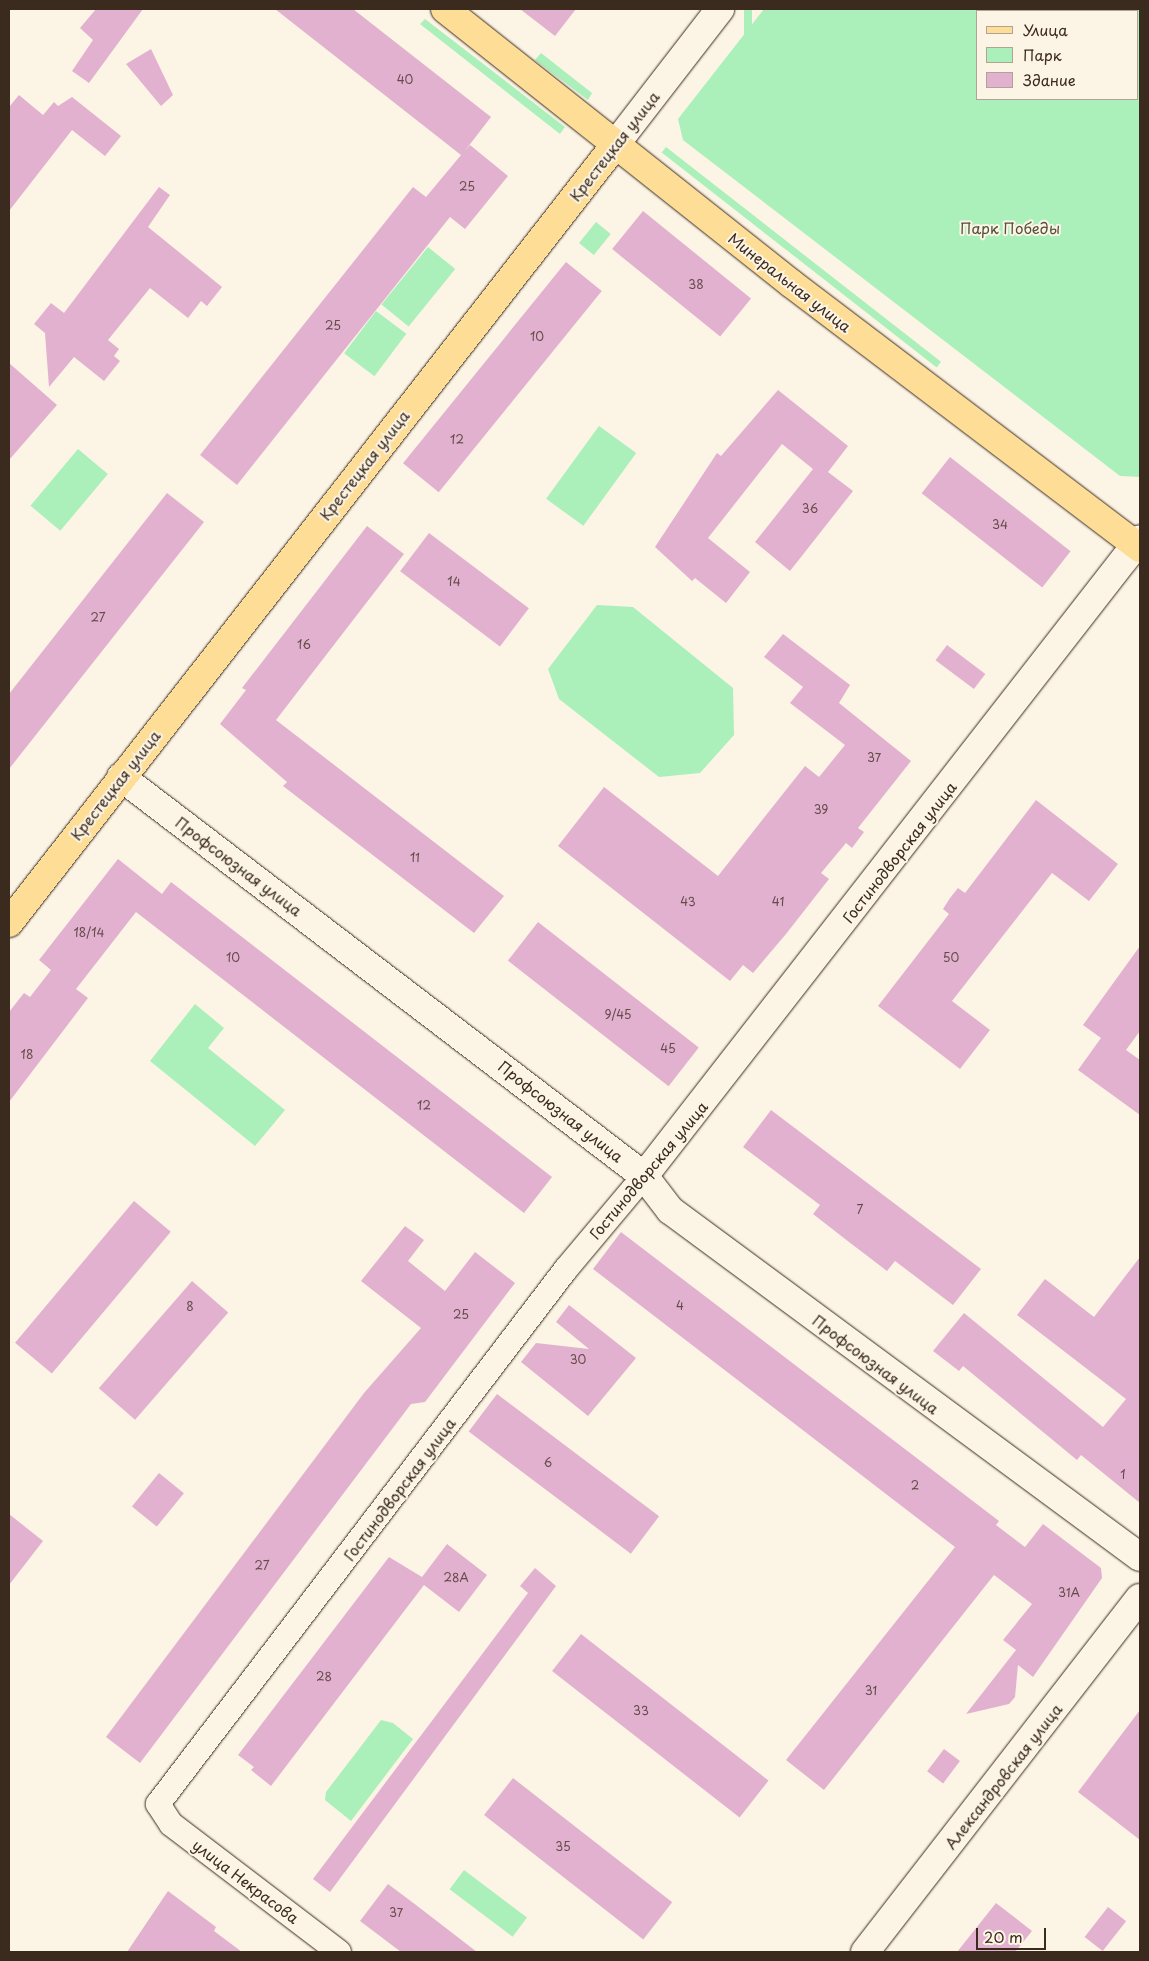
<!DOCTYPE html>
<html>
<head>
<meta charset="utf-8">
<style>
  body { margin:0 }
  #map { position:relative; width:1149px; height:1961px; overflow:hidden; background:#fcf5e5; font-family:"Playpen Sans",sans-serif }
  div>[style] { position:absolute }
  .green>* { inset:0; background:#abefba; transform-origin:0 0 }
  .building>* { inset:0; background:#e2b1d0; transform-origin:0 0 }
  .roads { filter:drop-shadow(0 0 1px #3b2a1e) drop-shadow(0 0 1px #3b2a1e) }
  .street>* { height:24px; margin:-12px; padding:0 12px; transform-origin:12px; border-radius:12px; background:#fcf5e5 }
  .secondary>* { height:28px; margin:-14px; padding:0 14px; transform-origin:14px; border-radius:14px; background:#fcf5e5 }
  .primary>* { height:28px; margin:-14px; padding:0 14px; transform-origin:14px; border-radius:14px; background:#fedd96 }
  span { translate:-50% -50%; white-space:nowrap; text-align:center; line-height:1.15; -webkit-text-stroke:4px #fcf5e5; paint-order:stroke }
  .number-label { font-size:12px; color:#654c4a }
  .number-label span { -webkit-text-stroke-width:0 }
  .street-label { font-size:15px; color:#3b2a1e }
  .park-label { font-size:15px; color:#51513d }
  .frame { position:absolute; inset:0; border:10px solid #3b2a1e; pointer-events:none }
  .legend { position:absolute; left:976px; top:10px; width:162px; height:90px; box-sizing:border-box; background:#fcf5e5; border:1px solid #afa495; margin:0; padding:6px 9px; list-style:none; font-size:15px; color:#3b2a1e }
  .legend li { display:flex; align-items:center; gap:10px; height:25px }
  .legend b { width:25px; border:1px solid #afa495 }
  .scale { position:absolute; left:976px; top:1928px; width:70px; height:22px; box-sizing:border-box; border:2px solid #3b2a1e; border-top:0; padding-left:6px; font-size:15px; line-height:18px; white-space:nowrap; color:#3b2a1e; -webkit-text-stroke:4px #fcf5e5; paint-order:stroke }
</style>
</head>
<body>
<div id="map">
  <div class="green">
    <div style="left:744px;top:9px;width:8px;height:143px"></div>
    <div style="clip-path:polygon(evenodd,764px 9px,1140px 9px,1140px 477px,1120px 476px,683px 140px,678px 119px,764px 9px,978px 11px,1138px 11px,1138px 99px,978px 99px,978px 11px)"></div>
    <div style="clip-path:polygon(425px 19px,565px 127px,560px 134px,420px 24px)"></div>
    <div style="clip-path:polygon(541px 53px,592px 93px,588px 100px,535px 60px)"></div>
    <div style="left:666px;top:147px;width:349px;height:7px;rotate:38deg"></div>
    <div style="left:596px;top:222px;width:19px;height:27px;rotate:39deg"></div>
    <div style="left:428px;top:247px;width:35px;height:74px;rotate:39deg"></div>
    <div style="left:376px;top:311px;width:38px;height:53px;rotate:37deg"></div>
    <div style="left:599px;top:426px;width:46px;height:90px;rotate:36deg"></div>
    <div style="left:78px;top:449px;width:39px;height:74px;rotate:40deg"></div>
    <div style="clip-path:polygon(597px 605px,633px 607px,733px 688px,734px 735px,700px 773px,659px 777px,559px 699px,548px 669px)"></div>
    <div style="clip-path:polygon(195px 1004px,224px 1028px,208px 1048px,285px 1110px,255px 1146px,150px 1061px)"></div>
    <div style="clip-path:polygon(381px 1720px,393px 1723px,413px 1739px,351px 1821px,325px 1800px,326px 1792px)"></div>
    <div style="left:464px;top:1870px;width:79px;height:24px;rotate:37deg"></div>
  </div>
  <div class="building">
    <div style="clip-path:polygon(96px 9px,143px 9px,89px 83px,72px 71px,93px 40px,80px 28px)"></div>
    <div style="clip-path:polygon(275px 9px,353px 9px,491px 117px,464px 152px,470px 145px,508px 176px,465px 229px,450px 217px,237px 485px,200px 455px,413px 187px,426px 197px,461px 155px)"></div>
    <div style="clip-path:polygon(520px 9px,576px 9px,555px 36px)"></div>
    <div style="clip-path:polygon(151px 49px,173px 95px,161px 106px,126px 64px)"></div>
    <div style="clip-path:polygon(19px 95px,43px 115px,54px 102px,58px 106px,72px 97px,121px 136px,105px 156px,72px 130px,9px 211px,9px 107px)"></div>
    <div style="clip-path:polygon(159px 187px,170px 195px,148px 227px,222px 287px,207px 306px,201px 301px,188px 318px,150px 288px,108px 340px,119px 349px,114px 356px,120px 361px,104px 381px,74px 357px,49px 387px,45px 333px,34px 324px,51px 303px,64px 313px)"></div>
    <div style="left:643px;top:211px;width:139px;height:49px;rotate:39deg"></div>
    <div style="left:566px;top:262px;width:46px;height:259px;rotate:39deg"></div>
    <div style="clip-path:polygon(9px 363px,57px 405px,9px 460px)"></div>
    <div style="clip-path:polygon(778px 390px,848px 446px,828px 472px,853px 491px,790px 571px,755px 542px,813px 469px,782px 444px,708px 538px,750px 572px,726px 603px,695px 578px,692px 581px,655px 547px,717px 453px,721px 456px)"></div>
    <div style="left:950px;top:457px;width:153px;height:46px;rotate:38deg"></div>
    <div style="clip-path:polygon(167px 493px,204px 522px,9px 769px,9px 694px)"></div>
    <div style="clip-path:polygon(367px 526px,404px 554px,276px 720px,504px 896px,474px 933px,283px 786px,287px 782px,220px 724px,246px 690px,242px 688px)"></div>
    <div style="left:429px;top:533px;width:125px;height:48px;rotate:37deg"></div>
    <div style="clip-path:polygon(783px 634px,850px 685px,839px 703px,911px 761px,858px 828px,864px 832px,852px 848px,846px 843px,821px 873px,829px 879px,786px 934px,753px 973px,743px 965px,730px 981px,558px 846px,604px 787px,718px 876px,805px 766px,819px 777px,845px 745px,790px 703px,803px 687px,764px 657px)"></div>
    <div style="left:947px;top:645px;width:48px;height:19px;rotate:37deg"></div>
    <div style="clip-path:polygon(1036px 800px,1118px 864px,1089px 901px,1052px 873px,952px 1001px,990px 1030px,960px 1069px,878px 1006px,949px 914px,943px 909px,950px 898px,958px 888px,965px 893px)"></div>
    <div style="clip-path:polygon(118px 859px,162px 894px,171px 882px,552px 1177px,524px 1213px,136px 912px,76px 989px,88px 998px,9px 1102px,9px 1012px,24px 993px,30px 997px,51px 970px,39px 960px)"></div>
    <div style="left:538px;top:922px;width:204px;height:49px;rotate:38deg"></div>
    <div style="clip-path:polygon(1140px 946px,1140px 1031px,1126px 1050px,1140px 1060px,1140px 1115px,1078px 1070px,1101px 1038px,1083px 1025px)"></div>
    <div style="clip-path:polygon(771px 1110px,981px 1269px,953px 1305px,895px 1261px,887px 1271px,849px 1242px,813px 1214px,820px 1205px,743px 1147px)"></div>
    <div style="left:134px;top:1201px;width:48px;height:185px;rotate:40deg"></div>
    <div style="clip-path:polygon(405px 1226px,424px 1240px,408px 1261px,445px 1291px,475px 1252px,515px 1283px,425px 1402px,411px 1404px,140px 1763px,106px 1737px,364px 1393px,421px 1328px,361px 1281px)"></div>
    <div style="clip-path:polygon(621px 1232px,999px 1521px,996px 1525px,1025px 1547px,1043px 1524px,1101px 1568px,1102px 1578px,1033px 1677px,1018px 1665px,1015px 1697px,1009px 1704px,966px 1714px,1016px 1650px,1003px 1640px,1032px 1604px,994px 1575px,824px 1790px,786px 1760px,955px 1547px,593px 1269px)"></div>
    <div style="clip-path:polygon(1140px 1257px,1140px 1503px,1081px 1455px,1077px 1460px,963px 1366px,959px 1371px,933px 1351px,964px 1313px,1103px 1427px,1126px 1399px,1017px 1315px,1045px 1279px,1094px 1317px)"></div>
    <div style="left:192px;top:1281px;width:48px;height:142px;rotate:41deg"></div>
    <div style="clip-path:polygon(569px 1305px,636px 1358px,588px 1416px,521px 1362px,536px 1343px,589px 1349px,556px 1322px)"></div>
    <div style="left:497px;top:1394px;width:203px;height:47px;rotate:37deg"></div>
    <div style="left:159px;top:1473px;width:32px;height:43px;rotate:39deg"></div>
    <div style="clip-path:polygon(9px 1514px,43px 1541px,9px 1585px)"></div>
    <div style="clip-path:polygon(447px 1544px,487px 1575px,459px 1612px,424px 1585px,271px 1786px,251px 1770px,254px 1767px,238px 1755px,389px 1557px,422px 1577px)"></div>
    <div style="clip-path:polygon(535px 1568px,556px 1586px,330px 1892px,313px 1879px,528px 1593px,520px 1586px)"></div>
    <div style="left:581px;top:1634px;width:238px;height:47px;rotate:38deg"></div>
    <div style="clip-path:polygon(1140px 1710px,1140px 1840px,1078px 1792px)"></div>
    <div style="left:944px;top:1749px;width:20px;height:28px;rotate:37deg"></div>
    <div style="left:513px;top:1778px;width:202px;height:47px;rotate:38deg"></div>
    <div style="clip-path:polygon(388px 1884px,416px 1905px,477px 1952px,401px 1952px,360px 1921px)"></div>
    <div style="clip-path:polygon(168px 1891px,216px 1927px,214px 1931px,242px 1952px,127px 1952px)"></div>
    <div style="clip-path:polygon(996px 1903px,1032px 1931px,1015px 1952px,957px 1952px)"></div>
    <div style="left:1108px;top:1907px;width:23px;height:38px;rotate:38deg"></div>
  </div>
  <div class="roads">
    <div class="street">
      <div style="left:339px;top:1952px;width:211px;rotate:-142.7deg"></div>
      <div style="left:171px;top:1824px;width:24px;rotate:-123deg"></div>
      <div style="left:158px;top:1804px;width:673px;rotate:-52.67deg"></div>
      <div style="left:566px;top:1269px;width:121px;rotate:-50deg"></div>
    </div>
    <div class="secondary">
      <div style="left:615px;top:145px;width:172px;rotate:-52.3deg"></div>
      <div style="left:121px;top:777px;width:658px;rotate:37.34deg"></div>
      <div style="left:644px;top:1176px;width:43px;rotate:52.6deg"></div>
      <div style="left:670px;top:1210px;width:584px;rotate:36.44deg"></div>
      <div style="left:644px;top:1176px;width:807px;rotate:-52.09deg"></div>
      <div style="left:865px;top:1952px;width:448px;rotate:-52.2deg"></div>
    </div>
    <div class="primary">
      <div style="left:445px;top:9px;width:443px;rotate:38.4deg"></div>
      <div style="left:792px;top:284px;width:437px;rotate:37.2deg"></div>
      <div style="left:9px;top:923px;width:986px;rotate:-52.08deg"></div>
    </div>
  </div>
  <div class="number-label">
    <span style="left:405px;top:80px">40</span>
    <span style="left:467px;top:187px">25</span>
    <span style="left:696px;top:285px">38</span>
    <span style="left:333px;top:326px">25</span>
    <span style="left:537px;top:337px">10</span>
    <span style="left:457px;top:440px">12</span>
    <span style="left:810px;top:509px">36</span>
    <span style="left:1000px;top:525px">34</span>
    <span style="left:454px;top:582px">14</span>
    <span style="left:98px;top:618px">27</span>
    <span style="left:304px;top:645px">16</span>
    <span style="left:874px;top:758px">37</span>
    <span style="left:821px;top:810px">39</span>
    <span style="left:415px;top:858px">11</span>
    <span style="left:688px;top:902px">43</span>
    <span style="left:778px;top:902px">41</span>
    <span style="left:89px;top:933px">18/14</span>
    <span style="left:233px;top:958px">10</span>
    <span style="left:951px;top:958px">50</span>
    <span style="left:618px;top:1015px">9/45</span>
    <span style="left:668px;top:1049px">45</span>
    <span style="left:27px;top:1055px">18</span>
    <span style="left:424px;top:1106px">12</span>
    <span style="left:860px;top:1210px">7</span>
    <span style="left:680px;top:1306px">4</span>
    <span style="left:190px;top:1307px">8</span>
    <span style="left:461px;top:1315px">25</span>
    <span style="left:578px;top:1360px">30</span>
    <span style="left:548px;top:1463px">6</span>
    <span style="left:1123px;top:1475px">1</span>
    <span style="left:915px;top:1486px">2</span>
    <span style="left:262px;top:1566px">27</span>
    <span style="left:456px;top:1578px">28А</span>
    <span style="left:1069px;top:1593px">31А</span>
    <span style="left:324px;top:1677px">28</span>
    <span style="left:871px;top:1691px">31</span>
    <span style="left:641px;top:1711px">33</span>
    <span style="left:563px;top:1847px">35</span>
    <span style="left:396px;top:1913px">37</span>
  </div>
  <div class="street-label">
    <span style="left:614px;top:146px;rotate:-52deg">Крестецкая улица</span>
    <span style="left:790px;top:282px;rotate:38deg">Минеральная улица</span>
    <span style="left:364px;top:465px;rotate:-52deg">Крестецкая улица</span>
    <span style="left:115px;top:785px;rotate:-52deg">Крестецкая улица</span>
    <span style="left:899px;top:852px;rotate:-52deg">Гостинодворская улица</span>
    <span style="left:239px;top:866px;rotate:37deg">Профсоюзная улица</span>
    <span style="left:561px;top:1111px;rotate:38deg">Профсоюзная улица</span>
    <span style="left:648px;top:1170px;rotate:-50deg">Гостинодворская улица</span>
    <span style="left:876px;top:1364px;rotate:37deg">Профсоюзная улица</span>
    <span style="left:399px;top:1489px;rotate:-53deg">Гостинодворская улица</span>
    <span style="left:1003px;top:1776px;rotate:-52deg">Александровская улица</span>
    <span style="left:246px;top:1881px;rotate:37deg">улица Некрасова</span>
  </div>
  <div class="park-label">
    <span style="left:1010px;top:228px">Парк Победы</span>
  </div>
  <div class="frame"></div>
  <ul class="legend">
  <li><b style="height:6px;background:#fedd96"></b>Улица</li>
  <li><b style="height:14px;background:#abefba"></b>Парк</li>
  <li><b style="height:14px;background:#e2b1d0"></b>Здание</li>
  </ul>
  <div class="scale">20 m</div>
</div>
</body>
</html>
